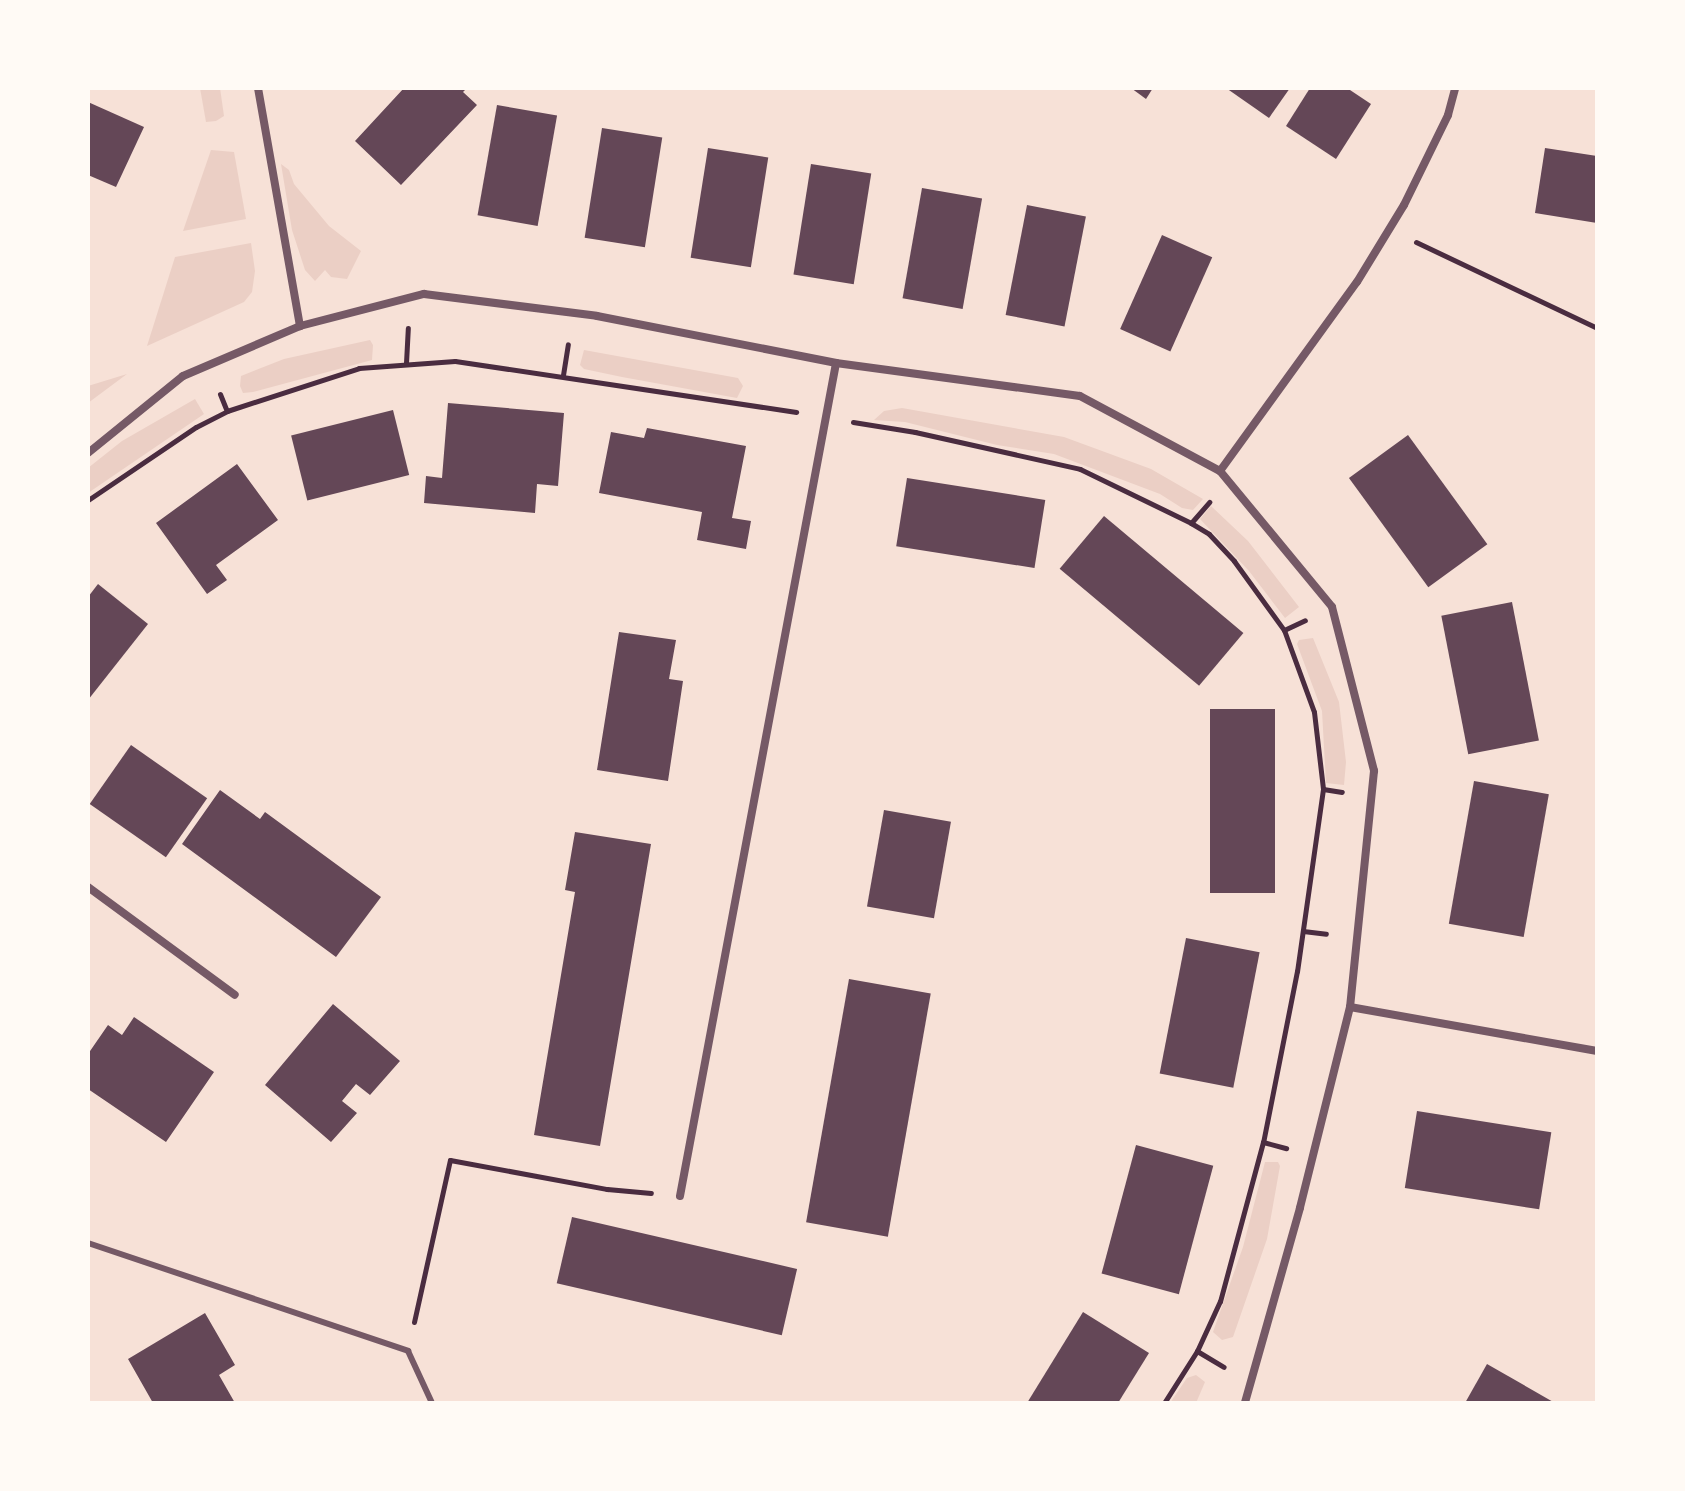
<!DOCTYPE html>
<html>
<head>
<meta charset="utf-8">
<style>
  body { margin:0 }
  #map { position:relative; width:1685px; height:1491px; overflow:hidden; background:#f7e1d7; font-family:Signika,sans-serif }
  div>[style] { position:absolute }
  .green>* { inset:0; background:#ebcfc5 }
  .building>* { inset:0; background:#644757; transform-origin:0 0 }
  .path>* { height:5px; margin:-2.5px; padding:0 2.5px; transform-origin:2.5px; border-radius:2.5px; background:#4a2c40 }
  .service>* { height:6px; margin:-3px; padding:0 3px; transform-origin:3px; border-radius:3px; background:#755966 }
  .minor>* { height:8px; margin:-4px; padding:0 4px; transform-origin:4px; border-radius:4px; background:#755966 }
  span { translate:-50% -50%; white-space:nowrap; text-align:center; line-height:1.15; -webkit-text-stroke:8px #fffaf5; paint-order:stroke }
  .frame { position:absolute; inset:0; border:90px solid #fffaf5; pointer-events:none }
</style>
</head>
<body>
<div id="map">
  <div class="green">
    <div style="clip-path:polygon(200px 88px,220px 88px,224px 116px,216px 121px,206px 122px)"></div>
    <div style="clip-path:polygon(211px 150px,234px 152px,246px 219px,183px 231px)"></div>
    <div style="clip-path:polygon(281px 164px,289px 170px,294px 184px,329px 226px,361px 251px,347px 279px,331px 277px,325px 270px,315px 281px,305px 270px,292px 230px)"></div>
    <div style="clip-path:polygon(251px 243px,255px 271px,252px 292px,244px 302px,147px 346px,175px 257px)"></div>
    <div style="clip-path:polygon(370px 340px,373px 345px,372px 360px,253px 392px,243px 393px,240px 386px,241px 376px,284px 359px)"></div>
    <div style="clip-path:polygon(584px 350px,738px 378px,743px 386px,737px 398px,622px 377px,584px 369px,580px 365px)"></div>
    <div style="clip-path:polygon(127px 374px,88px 403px,88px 386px)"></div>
    <div style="clip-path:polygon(195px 399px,204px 414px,88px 493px,88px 468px,122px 441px)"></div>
    <div style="clip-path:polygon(902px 408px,1064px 437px,1151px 469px,1203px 499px,1193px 510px,1182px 508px,1160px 494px,1054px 454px,997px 445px,905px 422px,874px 420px,884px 411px)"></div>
    <div style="clip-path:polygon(1211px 506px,1248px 541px,1299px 607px,1285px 618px,1249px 571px,1200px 519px)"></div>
    <div style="clip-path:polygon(1313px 638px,1339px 702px,1346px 762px,1344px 785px,1326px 783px,1322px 711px,1297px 644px,1299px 640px)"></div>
    <div style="clip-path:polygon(1265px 1162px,1278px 1162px,1280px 1166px,1267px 1239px,1233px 1337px,1222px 1340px,1213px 1332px,1243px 1247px)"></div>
    <div style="clip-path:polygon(1196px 1375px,1205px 1382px,1196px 1403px,1170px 1403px,1187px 1378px)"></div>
  </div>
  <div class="building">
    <div style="clip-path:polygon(404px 88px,467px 88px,463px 92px,477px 105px,401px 185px,355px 141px)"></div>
    <div style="clip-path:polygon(1131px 88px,1153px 88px,1146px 99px)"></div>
    <div style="clip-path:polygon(1226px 88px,1290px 88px,1269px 118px)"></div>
    <div style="clip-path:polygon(1310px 88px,1347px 88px,1371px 104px,1336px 159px,1286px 126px)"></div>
    <div style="clip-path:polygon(88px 102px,144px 127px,116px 187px,88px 175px)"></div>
    <div style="left:497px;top:105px;width:61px;height:112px;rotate:10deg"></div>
    <div style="left:602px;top:128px;width:61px;height:111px;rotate:9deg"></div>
    <div style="left:708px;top:148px;width:61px;height:111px;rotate:9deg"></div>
    <div style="clip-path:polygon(1545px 148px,1597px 156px,1597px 223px,1535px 213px)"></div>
    <div style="left:811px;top:164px;width:61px;height:112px;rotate:9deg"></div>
    <div style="left:922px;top:188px;width:61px;height:112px;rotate:10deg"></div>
    <div style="left:1027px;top:205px;width:60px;height:112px;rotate:11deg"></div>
    <div style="left:1162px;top:235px;width:55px;height:103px;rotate:24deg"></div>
    <div style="clip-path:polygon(448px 403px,564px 413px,558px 486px,537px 484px,535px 513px,424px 503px,426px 476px,442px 478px)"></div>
    <div style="left:393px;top:410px;width:67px;height:105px;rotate:76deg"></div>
    <div style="clip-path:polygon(647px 428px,746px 446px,732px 518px,751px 521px,746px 549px,697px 540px,702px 512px,599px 493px,611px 432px,644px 438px)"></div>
    <div style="left:1408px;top:435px;width:135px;height:73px;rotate:54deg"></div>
    <div style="clip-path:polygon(237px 464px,278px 520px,216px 565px,227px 580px,207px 594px,156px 523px)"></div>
    <div style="left:907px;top:478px;width:140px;height:69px;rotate:9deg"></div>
    <div style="left:1104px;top:516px;width:182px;height:69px;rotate:40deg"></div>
    <div style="clip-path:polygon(98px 584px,148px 624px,88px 700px,88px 597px)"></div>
    <div style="left:1512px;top:602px;width:141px;height:72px;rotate:79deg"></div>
    <div style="clip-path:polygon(619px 632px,676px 640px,669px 679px,683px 681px,668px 781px,597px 770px)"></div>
    <div style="left:1210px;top:709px;width:65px;height:184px"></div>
    <div style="left:131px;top:745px;width:93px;height:72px;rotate:35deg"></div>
    <div style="left:1474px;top:781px;width:76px;height:145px;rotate:10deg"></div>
    <div style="clip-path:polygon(220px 790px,260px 819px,265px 812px,381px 897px,336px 957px,182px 844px)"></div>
    <div style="left:884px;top:810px;width:68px;height:98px;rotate:10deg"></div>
    <div style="clip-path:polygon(575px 832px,651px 844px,600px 1146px,534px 1135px,575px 892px,565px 890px)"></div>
    <div style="left:1186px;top:938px;width:75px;height:138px;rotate:11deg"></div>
    <div style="left:849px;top:979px;width:83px;height:247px;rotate:10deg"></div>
    <div style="clip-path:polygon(333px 1004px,400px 1061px,370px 1095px,356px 1084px,342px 1101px,357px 1113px,331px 1142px,265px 1085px)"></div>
    <div style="clip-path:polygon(134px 1017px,214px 1072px,166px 1142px,88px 1089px,88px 1054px,108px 1025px,122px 1035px)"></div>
    <div style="left:1417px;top:1111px;width:136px;height:78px;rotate:9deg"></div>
    <div style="left:1136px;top:1145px;width:80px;height:133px;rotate:15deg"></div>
    <div style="left:572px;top:1217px;width:231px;height:68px;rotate:13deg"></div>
    <div style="clip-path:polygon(1083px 1312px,1149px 1353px,1118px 1403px,1027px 1403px)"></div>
    <div style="clip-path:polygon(205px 1313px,235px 1365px,219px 1375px,235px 1403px,153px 1403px,128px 1359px)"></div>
    <div style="clip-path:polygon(1487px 1364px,1555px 1403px,1465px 1403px)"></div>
  </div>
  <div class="path">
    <div style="left:1416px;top:242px;width:200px;rotate:25.4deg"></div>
    <div style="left:406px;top:363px;width:35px;rotate:-87deg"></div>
    <div style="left:563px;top:375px;width:31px;rotate:-81deg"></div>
    <div style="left:220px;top:394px;width:18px;rotate:68deg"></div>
    <div style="left:853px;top:422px;width:63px;rotate:9.2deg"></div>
    <div style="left:915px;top:432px;width:169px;rotate:12.6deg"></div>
    <div style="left:1080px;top:469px;width:123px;rotate:25.9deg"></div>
    <div style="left:1191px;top:523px;width:21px;rotate:31deg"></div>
    <div style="left:1209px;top:534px;width:37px;rotate:47deg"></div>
    <div style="left:1234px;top:561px;width:85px;rotate:54.1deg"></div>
    <div style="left:1284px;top:630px;width:87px;rotate:69.9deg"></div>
    <div style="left:1314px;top:712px;width:78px;rotate:83.3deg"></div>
    <div style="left:1323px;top:789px;width:184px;rotate:98.1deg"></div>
    <div style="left:1297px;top:971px;width:174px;rotate:101.2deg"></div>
    <div style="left:1263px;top:1142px;width:165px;rotate:105.1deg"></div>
    <div style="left:1220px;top:1301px;width:55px;rotate:114.7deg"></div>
    <div style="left:1197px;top:1351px;width:62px;rotate:122.4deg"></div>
    <div style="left:88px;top:500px;width:130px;rotate:-34.1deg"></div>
    <div style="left:196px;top:427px;width:35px;rotate:-27deg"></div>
    <div style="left:227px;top:411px;width:139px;rotate:-18deg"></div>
    <div style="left:359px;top:368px;width:96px;rotate:-4.2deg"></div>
    <div style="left:455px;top:361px;width:345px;rotate:8.5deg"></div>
    <div style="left:1191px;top:523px;width:28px;rotate:-49deg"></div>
    <div style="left:1284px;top:630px;width:23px;rotate:-25deg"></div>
    <div style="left:1323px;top:789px;width:19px;rotate:9deg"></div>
    <div style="left:1303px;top:931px;width:23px;rotate:7deg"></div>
    <div style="left:1263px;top:1142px;width:24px;rotate:15deg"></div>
    <div style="left:414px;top:1322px;width:166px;rotate:-77.5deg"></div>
    <div style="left:450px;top:1160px;width:160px;rotate:10.5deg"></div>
    <div style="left:607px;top:1189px;width:44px;rotate:5.2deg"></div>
    <div style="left:1197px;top:1351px;width:31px;rotate:31deg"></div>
  </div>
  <div class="service">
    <div style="left:88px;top:1243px;width:338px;rotate:18.6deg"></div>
    <div style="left:408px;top:1351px;width:57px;rotate:65.2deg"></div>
  </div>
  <div class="minor">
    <div style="left:258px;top:88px;width:242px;rotate:80deg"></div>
    <div style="left:88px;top:453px;width:122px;rotate:-39deg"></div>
    <div style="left:183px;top:376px;width:127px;rotate:-23.1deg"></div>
    <div style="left:300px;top:326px;width:128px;rotate:-14.5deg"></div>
    <div style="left:424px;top:294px;width:174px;rotate:7.2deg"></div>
    <div style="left:597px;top:316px;width:244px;rotate:11.1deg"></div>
    <div style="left:836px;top:363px;width:246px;rotate:7.7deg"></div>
    <div style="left:1080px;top:396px;width:159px;rotate:28.2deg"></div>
    <div style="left:1220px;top:471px;width:176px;rotate:50.5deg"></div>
    <div style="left:1332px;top:607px;width:169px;rotate:75.6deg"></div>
    <div style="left:1374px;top:771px;width:237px;rotate:95.8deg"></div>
    <div style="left:1350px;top:1007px;width:207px;rotate:104deg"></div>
    <div style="left:1300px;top:1208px;width:203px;rotate:105.8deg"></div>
    <div style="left:1220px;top:471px;width:233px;rotate:-54.1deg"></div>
    <div style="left:1357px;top:282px;width:90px;rotate:-58.6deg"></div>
    <div style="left:1404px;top:205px;width:100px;rotate:-63.9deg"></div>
    <div style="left:1448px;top:115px;width:28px;rotate:-75deg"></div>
    <div style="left:88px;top:887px;width:182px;rotate:36.3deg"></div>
    <div style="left:1350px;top:1007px;width:251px;rotate:10.1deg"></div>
    <div style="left:680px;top:1196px;width:847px;rotate:-79.39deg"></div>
  </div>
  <div class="frame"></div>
</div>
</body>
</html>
